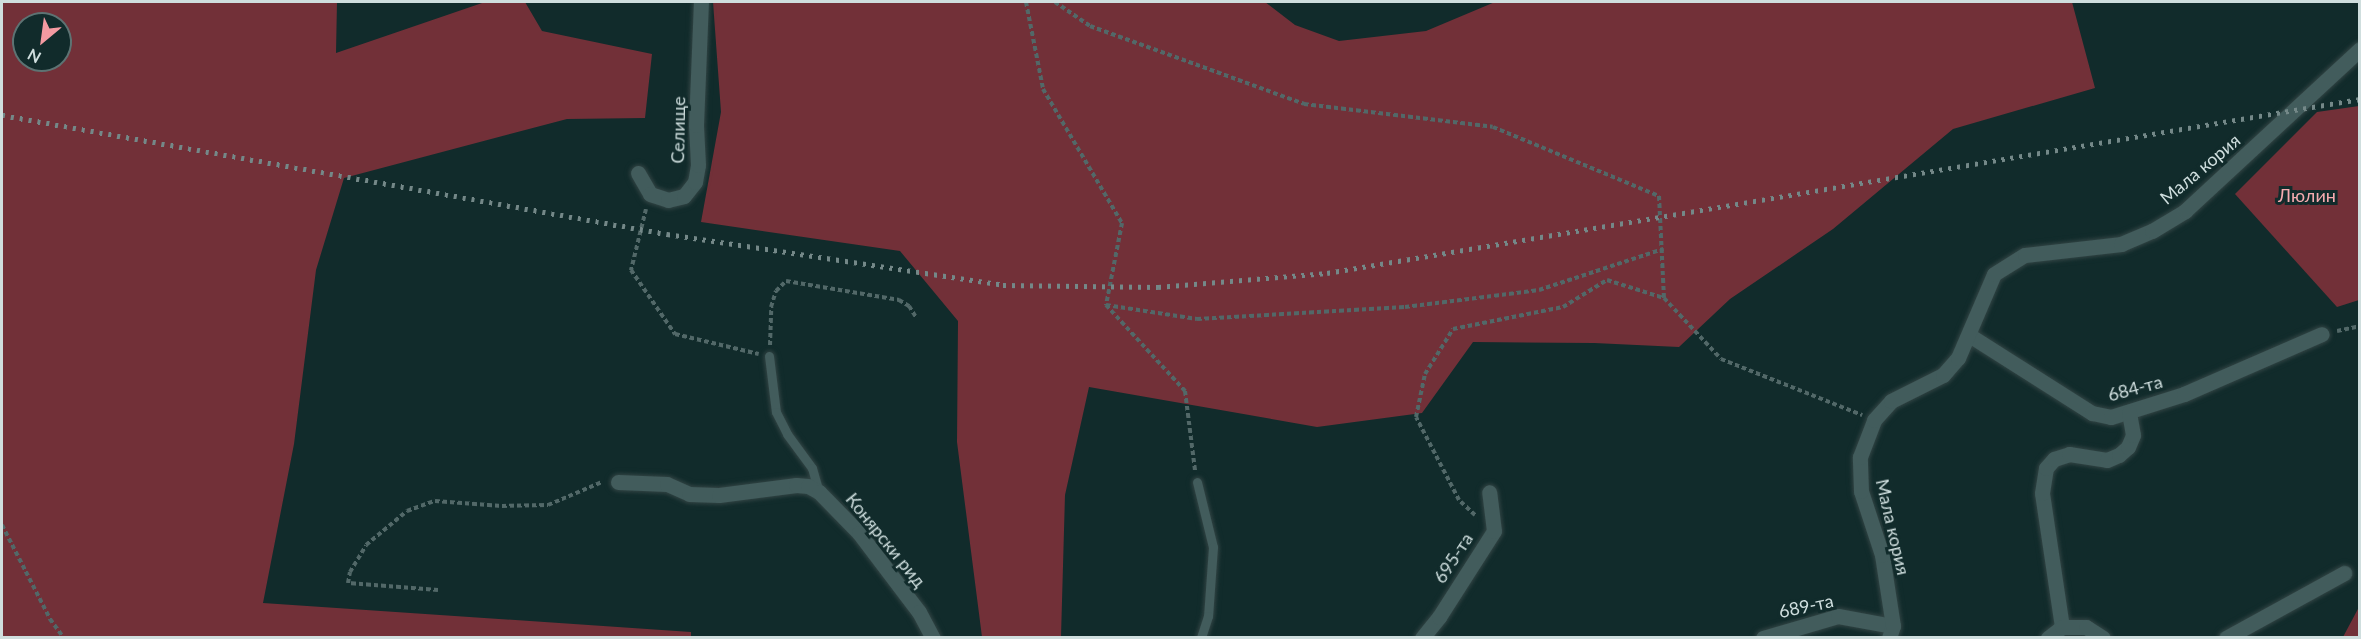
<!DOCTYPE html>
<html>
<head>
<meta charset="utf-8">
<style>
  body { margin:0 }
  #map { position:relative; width:2361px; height:639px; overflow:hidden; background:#112b2b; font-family:Lato,sans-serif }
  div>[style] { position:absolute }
  .green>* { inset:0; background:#723038 }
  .path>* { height:4px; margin-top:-2px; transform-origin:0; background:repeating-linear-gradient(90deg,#526868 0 4.5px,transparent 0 7.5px) }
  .roads { filter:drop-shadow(0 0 2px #324444) drop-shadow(0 0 2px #324444) }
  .lane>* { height:9px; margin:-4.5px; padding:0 4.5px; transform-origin:4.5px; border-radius:4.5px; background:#425c5c }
  .street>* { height:15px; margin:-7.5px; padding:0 7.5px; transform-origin:7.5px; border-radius:7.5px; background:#425c5c }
  .rail>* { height:4.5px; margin-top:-2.25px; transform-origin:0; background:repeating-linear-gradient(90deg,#748888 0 3px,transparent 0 9px) }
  span { translate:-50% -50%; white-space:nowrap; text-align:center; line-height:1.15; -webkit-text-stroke:6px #112b2b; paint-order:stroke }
  .street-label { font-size:18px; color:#cfdede }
  .park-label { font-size:18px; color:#f6abb0 }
  .frame { position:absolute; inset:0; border:3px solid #cfdede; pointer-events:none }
  .north { position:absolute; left:12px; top:12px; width:60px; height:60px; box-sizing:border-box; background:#112b2b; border:2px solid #5d7373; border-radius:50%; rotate:209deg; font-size:16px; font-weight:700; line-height:24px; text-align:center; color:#cfdede }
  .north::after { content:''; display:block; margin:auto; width:21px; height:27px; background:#f49aa1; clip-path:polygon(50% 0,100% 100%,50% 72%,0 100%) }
</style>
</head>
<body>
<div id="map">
  <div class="green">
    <div style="clip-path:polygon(evenodd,2px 2px,337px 2px,336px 53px,485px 2px,525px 2px,542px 31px,652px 54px,645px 118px,567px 119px,344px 178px,316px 270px,294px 444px,263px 603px,691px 632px,691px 637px,2px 637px,2px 2px,24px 24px,60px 24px,60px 60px,24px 60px,24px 24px)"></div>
    <div style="clip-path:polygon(713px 2px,1265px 2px,1295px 25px,1339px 41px,1426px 31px,1495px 2px,2072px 2px,2095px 88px,1953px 129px,1833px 229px,1730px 299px,1679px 347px,1594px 343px,1473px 342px,1422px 413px,1317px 427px,1089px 387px,1065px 495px,1061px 637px,982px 637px,957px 442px,958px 321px,900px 251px,701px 222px,721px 112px)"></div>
    <div style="clip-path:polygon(2359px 106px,2359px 300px,2337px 307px,2235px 194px,2317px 112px)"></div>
    <div style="clip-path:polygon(2359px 606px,2359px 637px,2343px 637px,2359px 607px)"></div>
  </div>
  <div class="path">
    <div style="left:1026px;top:2px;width:89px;rotate:78.9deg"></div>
    <div style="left:1043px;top:89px;width:156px;rotate:59.5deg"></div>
    <div style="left:1122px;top:223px;width:84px;rotate:101deg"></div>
    <div style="left:1106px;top:305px;width:117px;rotate:47.4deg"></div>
    <div style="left:1185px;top:391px;width:80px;rotate:82.8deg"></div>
    <div style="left:1055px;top:2px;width:42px;rotate:34.4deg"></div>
    <div style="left:1090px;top:26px;width:228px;rotate:20deg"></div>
    <div style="left:1304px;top:104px;width:190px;rotate:6.9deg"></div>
    <div style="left:1493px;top:127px;width:180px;rotate:22.6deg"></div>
    <div style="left:1659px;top:196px;width:102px;rotate:87.2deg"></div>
    <div style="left:646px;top:209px;width:63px;rotate:103.8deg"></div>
    <div style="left:631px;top:270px;width:78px;rotate:55.5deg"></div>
    <div style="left:675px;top:334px;width:86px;rotate:13.4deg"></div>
    <div style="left:1106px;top:305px;width:92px;rotate:8.7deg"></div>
    <div style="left:1197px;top:319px;width:208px;rotate:-3.3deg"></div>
    <div style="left:1405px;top:307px;width:135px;rotate:-7.2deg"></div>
    <div style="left:1539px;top:290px;width:131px;rotate:-18.3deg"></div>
    <div style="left:2337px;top:331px;width:24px;rotate:-12deg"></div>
    <div style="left:770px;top:345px;width:38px;rotate:-88deg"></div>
    <div style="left:771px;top:307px;width:17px;rotate:-73deg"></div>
    <div style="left:776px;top:291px;width:14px;rotate:-45deg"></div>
    <div style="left:786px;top:281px;width:115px;rotate:9.5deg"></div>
    <div style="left:899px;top:300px;width:12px;rotate:31deg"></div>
    <div style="left:909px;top:306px;width:13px;rotate:58deg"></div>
    <div style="left:1475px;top:515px;width:22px;rotate:-137deg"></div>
    <div style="left:1459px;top:500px;width:93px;rotate:-117.4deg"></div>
    <div style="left:1416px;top:417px;width:44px;rotate:-78.2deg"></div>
    <div style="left:1425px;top:374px;width:53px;rotate:-58.1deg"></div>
    <div style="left:1453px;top:329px;width:112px;rotate:-11.3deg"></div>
    <div style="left:1563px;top:307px;width:52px;rotate:-31.5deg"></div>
    <div style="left:1607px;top:280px;width:60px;rotate:17.5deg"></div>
    <div style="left:1664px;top:298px;width:83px;rotate:46.9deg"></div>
    <div style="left:1721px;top:359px;width:152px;rotate:21.7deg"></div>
    <div style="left:2px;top:525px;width:106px;rotate:62.9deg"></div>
    <div style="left:50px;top:619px;width:24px;rotate:54deg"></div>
    <div style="left:438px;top:590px;width:90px;rotate:-175.6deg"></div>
    <div style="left:348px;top:583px;width:11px;rotate:-80deg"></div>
    <div style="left:350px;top:572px;width:31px;rotate:-59deg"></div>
    <div style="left:366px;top:545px;width:53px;rotate:-39.7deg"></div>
    <div style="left:407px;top:511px;width:30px;rotate:-20deg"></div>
    <div style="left:435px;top:501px;width:67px;rotate:4.3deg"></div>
    <div style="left:502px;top:506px;width:46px;rotate:-1.2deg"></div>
    <div style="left:548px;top:505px;width:59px;rotate:-23.1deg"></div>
  </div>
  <div class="roads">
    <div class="lane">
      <div style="left:769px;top:356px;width:56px;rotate:82.9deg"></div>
      <div style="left:776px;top:412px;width:25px;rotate:63deg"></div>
      <div style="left:787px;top:434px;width:42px;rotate:53.7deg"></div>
      <div style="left:812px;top:468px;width:25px;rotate:74deg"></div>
      <div style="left:1197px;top:482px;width:67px;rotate:76.2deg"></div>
      <div style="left:1213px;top:547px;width:69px;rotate:94.1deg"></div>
      <div style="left:1208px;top:616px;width:23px;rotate:108deg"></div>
    </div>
    <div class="street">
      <div style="left:638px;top:173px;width:24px;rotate:60deg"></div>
      <div style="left:650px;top:194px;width:19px;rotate:18deg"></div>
      <div style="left:668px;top:200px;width:16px;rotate:-14deg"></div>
      <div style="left:684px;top:196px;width:18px;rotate:-52deg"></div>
      <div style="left:695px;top:182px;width:17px;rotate:-80deg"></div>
      <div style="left:698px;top:165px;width:40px;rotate:-92.9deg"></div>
      <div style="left:696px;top:125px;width:123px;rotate:-87.7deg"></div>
      <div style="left:1969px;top:335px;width:146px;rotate:32.4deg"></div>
      <div style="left:2092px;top:413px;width:19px;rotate:12deg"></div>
      <div style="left:2111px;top:417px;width:77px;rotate:-17.5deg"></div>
      <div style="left:2184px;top:394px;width:150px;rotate:-23.5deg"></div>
      <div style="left:618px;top:482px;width:49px;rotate:2.3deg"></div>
      <div style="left:667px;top:484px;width:24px;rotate:24deg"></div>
      <div style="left:689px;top:494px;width:30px;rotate:2deg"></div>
      <div style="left:719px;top:495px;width:78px;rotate:-7.4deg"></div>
      <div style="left:796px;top:485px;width:12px;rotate:5deg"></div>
      <div style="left:808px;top:486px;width:13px;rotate:29deg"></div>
      <div style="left:819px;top:492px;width:57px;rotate:45.7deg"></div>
      <div style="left:859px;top:533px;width:99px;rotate:52.8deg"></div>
      <div style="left:919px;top:612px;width:30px;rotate:62deg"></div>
      <div style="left:2062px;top:627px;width:135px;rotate:-98.5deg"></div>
      <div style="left:2042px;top:493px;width:25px;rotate:-81deg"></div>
      <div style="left:2046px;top:468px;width:12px;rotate:-48deg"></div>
      <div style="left:2054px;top:459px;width:16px;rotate:-18deg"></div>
      <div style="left:2069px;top:454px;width:38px;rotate:9deg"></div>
      <div style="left:2107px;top:460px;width:13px;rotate:-23deg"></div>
      <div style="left:2119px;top:455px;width:12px;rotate:-42deg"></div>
      <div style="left:2128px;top:447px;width:13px;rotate:-67deg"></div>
      <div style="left:2133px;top:435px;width:23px;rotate:-100deg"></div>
      <div style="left:1422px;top:638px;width:27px;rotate:-51deg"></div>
      <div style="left:1439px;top:617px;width:102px;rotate:-57.4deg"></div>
      <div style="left:1494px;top:531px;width:39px;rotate:-97deg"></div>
      <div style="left:1763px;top:638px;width:78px;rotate:-16.3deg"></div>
      <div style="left:1838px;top:616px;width:56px;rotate:10.3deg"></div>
      <div style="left:1889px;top:638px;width:13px;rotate:-72deg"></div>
      <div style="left:1893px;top:626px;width:72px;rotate:-98.8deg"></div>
      <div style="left:1882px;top:555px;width:67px;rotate:-108.2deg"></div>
      <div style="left:1861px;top:491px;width:34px;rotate:-92deg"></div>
      <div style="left:1860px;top:457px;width:40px;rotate:-69deg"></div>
      <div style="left:1874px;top:420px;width:25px;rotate:-48deg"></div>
      <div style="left:1891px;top:401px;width:58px;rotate:-26.6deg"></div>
      <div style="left:1943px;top:375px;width:23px;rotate:-49deg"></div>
      <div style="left:1958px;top:358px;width:91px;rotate:-66.8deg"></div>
      <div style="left:1994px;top:274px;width:36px;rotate:-32deg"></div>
      <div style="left:2025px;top:255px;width:97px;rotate:-6.5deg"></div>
      <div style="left:2121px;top:244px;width:34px;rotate:-23deg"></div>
      <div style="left:2152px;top:231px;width:39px;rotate:-31deg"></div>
      <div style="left:2185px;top:211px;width:238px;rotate:-42.8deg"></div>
      <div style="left:2048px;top:638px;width:18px;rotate:-38deg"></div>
      <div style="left:2062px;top:627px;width:24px"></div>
      <div style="left:2086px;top:627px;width:20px;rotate:33deg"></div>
      <div style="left:2226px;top:638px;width:135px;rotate:-28.8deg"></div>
    </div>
  </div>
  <div class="rail">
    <div style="left:2px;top:115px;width:676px;rotate:10.15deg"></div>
    <div style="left:667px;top:234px;width:340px;rotate:8.6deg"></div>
    <div style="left:1003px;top:285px;width:155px;rotate:0.7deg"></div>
    <div style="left:1158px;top:287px;width:170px;rotate:-4.7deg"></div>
    <div style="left:1327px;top:273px;width:1048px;rotate:-9.56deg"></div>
  </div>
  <div class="street-label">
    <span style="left:678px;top:130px;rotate:-89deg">Селище</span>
    <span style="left:2200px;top:169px;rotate:-40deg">Мала кория</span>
    <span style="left:2135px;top:388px;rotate:-15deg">684-та</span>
    <span style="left:1893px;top:527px;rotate:77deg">Мала кория</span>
    <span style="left:886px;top:540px;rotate:51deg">Конярски рид</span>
    <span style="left:1453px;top:558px;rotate:-57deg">695-та</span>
    <span style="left:1806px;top:606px;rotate:-12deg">689-та</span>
  </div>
  <div class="park-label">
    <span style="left:2307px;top:195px">Люлин</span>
  </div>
  <div class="frame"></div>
  <div class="north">N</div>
</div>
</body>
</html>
